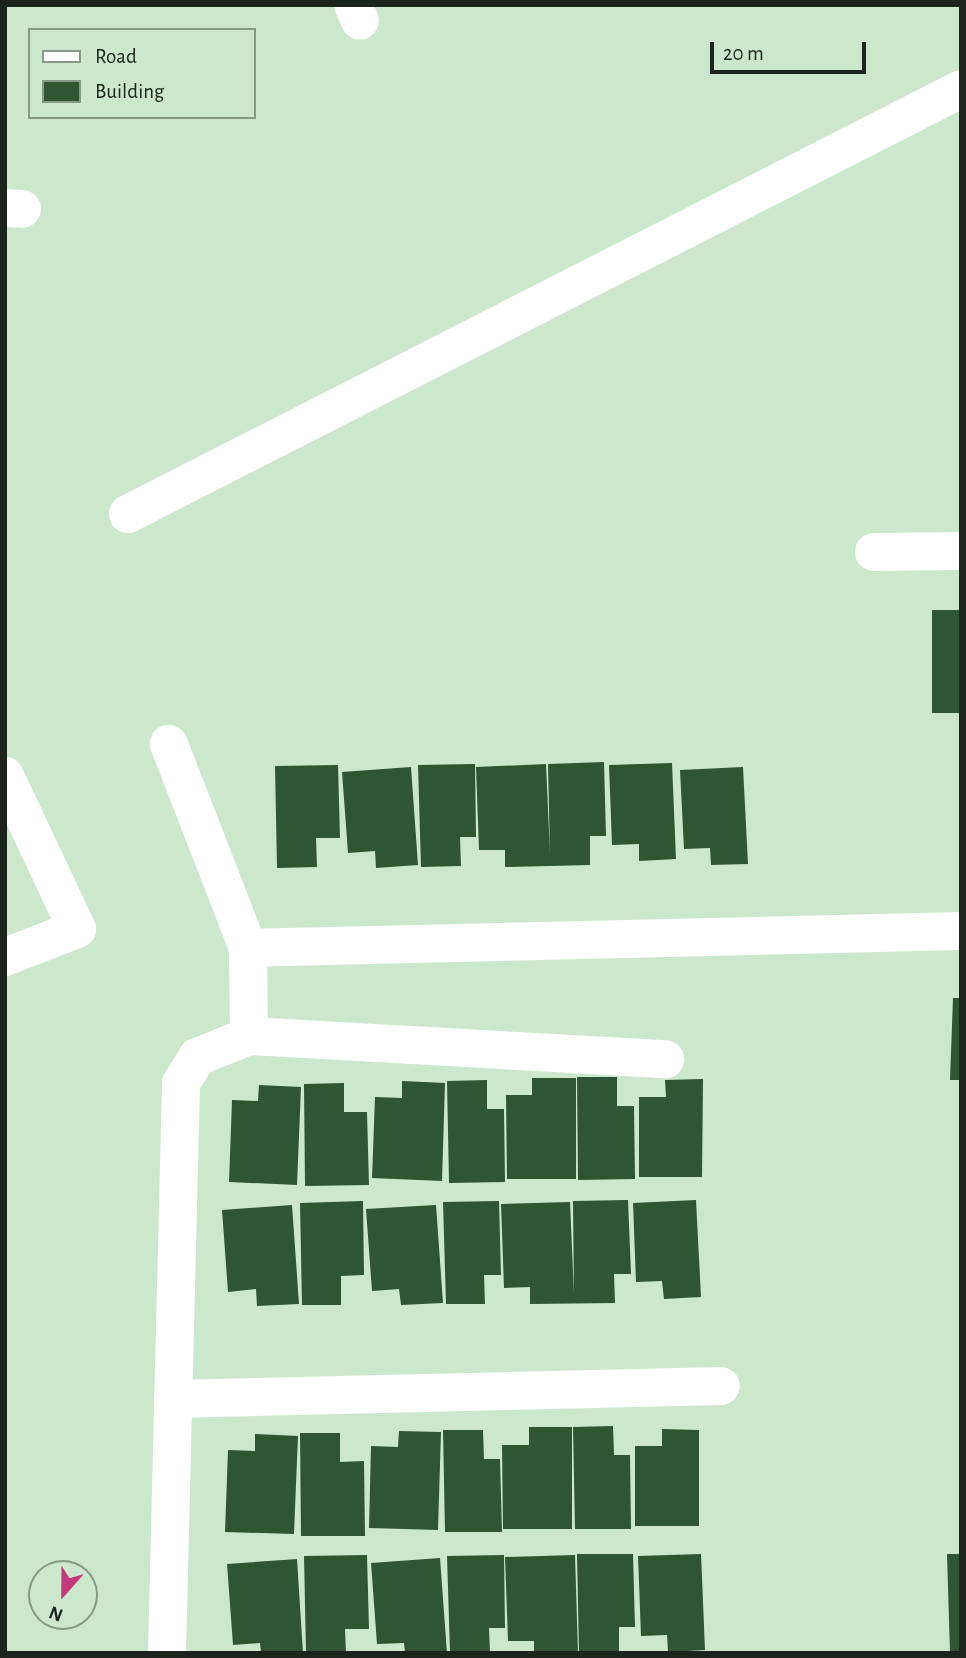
<!DOCTYPE html>
<html>
<head>
<meta charset="utf-8">
<style>
  body { margin:0 }
  #map { position:relative; width:966px; height:1658px; overflow:hidden; background:#cbe8cc; font-family:"Alegreya Sans",sans-serif }
  div>[style] { position:absolute }
  .building>* { inset:0; background:#2f5532; transform-origin:0 0 }
  .street>* { height:38px; margin:-19px; padding:0 19px; transform-origin:19px; border-radius:19px; background:#fff }
  span { translate:-50% -50%; white-space:nowrap; text-align:center; line-height:1.15; -webkit-text-stroke:7px #cbe8cc; paint-order:stroke }
  .frame { position:absolute; inset:0; border:7px solid #1b251b; pointer-events:none }
  .legend { position:absolute; left:28px; top:28px; width:228px; height:91px; box-sizing:border-box; background:#cbe8cc; border:2px solid #859a85; margin:0; padding:9px 12px; list-style:none; font-size:21px; color:#1b251b }
  .legend li { display:flex; align-items:center; gap:14px; height:35px }
  .legend b { width:35px; border:2px solid #859a85 }
  .north { position:absolute; left:28px; top:1560px; width:70px; height:70px; box-sizing:border-box; background:#cbe8cc; border:2px solid #859a85; border-radius:50%; rotate:201deg; font-size:19px; font-weight:700; line-height:28px; text-align:center; color:#1b251b }
  .north::after { content:''; display:block; margin:auto; width:24px; height:32px; background:#c23a79; clip-path:polygon(50% 0,100% 100%,50% 72%,0 100%) }
  .scale { position:absolute; left:710px; top:42px; width:156px; height:32px; box-sizing:border-box; border:4px solid #1b251b; border-top:0; padding-left:9px; font-size:21px; line-height:24px; white-space:nowrap; color:#1b251b; -webkit-text-stroke:5px #cbe8cc; paint-order:stroke }
</style>
</head>
<body>
<div id="map">
  <div class="building">
    <div style="left:932px;top:610px;width:29px;height:103px"></div>
    <div style="clip-path:polygon(604px 762px,606px 836px,590px 836px,590px 865px,505px 867px,505px 850px,479px 850px,476px 767px,546px 764px,550px 854px,548px 764px)"></div>
    <div style="clip-path:polygon(672px 763px,676px 859px,639px 861px,639px 844px,612px 845px,609px 765px)"></div>
    <div style="clip-path:polygon(475px 764px,476px 837px,460px 837px,461px 866px,421px 867px,418px 765px)"></div>
    <div style="clip-path:polygon(338px 765px,340px 838px,316px 838px,317px 867px,277px 868px,275px 766px)"></div>
    <div style="clip-path:polygon(411px 767px,418px 865px,376px 868px,375px 851px,348px 853px,342px 772px)"></div>
    <div style="clip-path:polygon(743px 767px,748px 864px,711px 865px,710px 848px,684px 849px,680px 770px)"></div>
    <div style="clip-path:polygon(953px 998px,961px 998px,961px 1080px,950px 1080px)"></div>
    <div style="clip-path:polygon(577px 1077px,617px 1077px,617px 1106px,634px 1106px,635px 1179px,578px 1180px)"></div>
    <div style="clip-path:polygon(532px 1078px,576px 1078px,576px 1179px,507px 1179px,506px 1095px,532px 1095px)"></div>
    <div style="clip-path:polygon(703px 1079px,702px 1177px,639px 1177px,639px 1097px,666px 1097px,665px 1080px)"></div>
    <div style="clip-path:polygon(487px 1080px,487px 1109px,504px 1109px,505px 1182px,449px 1183px,447px 1081px)"></div>
    <div style="clip-path:polygon(402px 1081px,445px 1083px,442px 1181px,372px 1178px,375px 1097px,402px 1098px)"></div>
    <div style="clip-path:polygon(344px 1083px,344px 1112px,367px 1112px,369px 1185px,305px 1186px,304px 1084px)"></div>
    <div style="clip-path:polygon(259px 1085px,301px 1087px,297px 1185px,229px 1182px,232px 1100px,258px 1101px)"></div>
    <div style="clip-path:polygon(628px 1200px,631px 1274px,614px 1274px,615px 1303px,530px 1304px,530px 1287px,504px 1288px,501px 1204px,570px 1202px,574px 1294px,573px 1201px)"></div>
    <div style="clip-path:polygon(696px 1200px,701px 1297px,664px 1299px,662px 1281px,636px 1282px,633px 1203px)"></div>
    <div style="clip-path:polygon(363px 1201px,364px 1275px,341px 1276px,341px 1305px,302px 1305px,300px 1203px)"></div>
    <div style="clip-path:polygon(499px 1201px,501px 1275px,484px 1275px,485px 1304px,446px 1304px,443px 1202px)"></div>
    <div style="clip-path:polygon(292px 1205px,299px 1304px,257px 1306px,256px 1289px,228px 1292px,222px 1210px)"></div>
    <div style="clip-path:polygon(436px 1205px,443px 1303px,401px 1305px,399px 1289px,372px 1291px,366px 1209px)"></div>
    <div style="clip-path:polygon(613px 1426px,614px 1455px,630px 1455px,631px 1529px,575px 1529px,573px 1427px)"></div>
    <div style="clip-path:polygon(529px 1427px,572px 1427px,572px 1529px,503px 1529px,502px 1445px,529px 1445px)"></div>
    <div style="clip-path:polygon(662px 1429px,699px 1430px,699px 1526px,635px 1526px,635px 1446px,662px 1446px)"></div>
    <div style="clip-path:polygon(443px 1430px,483px 1430px,484px 1459px,500px 1459px,502px 1532px,445px 1532px)"></div>
    <div style="clip-path:polygon(399px 1431px,441px 1432px,438px 1530px,369px 1528px,371px 1446px,398px 1447px)"></div>
    <div style="clip-path:polygon(300px 1433px,340px 1433px,340px 1462px,364px 1461px,365px 1536px,301px 1536px)"></div>
    <div style="clip-path:polygon(255px 1434px,298px 1436px,294px 1534px,225px 1532px,228px 1450px,255px 1451px)"></div>
    <div style="clip-path:polygon(577px 1554px,633px 1554px,635px 1627px,619px 1627px,619px 1653px,579px 1653px)"></div>
    <div style="clip-path:polygon(701px 1554px,705px 1650px,668px 1652px,667px 1635px,641px 1636px,638px 1556px)"></div>
    <div style="clip-path:polygon(947px 1554px,961px 1554px,961px 1653px,950px 1653px)"></div>
    <div style="clip-path:polygon(367px 1555px,369px 1629px,345px 1629px,346px 1653px,306px 1653px,304px 1556px)"></div>
    <div style="clip-path:polygon(504px 1555px,505px 1628px,489px 1628px,490px 1653px,450px 1653px,447px 1556px)"></div>
    <div style="clip-path:polygon(575px 1555px,578px 1653px,534px 1653px,534px 1641px,508px 1641px,505px 1557px)"></div>
    <div style="clip-path:polygon(440px 1558px,447px 1653px,405px 1653px,404px 1643px,377px 1644px,371px 1563px)"></div>
    <div style="clip-path:polygon(297px 1559px,303px 1653px,261px 1653px,260px 1643px,233px 1645px,227px 1564px)"></div>
  </div>
  <div class="street">
    <div style="left:353px;top:5px;width:17px;rotate:66deg"></div>
    <div style="left:5px;top:208px;width:17px;rotate:3deg"></div>
    <div style="left:128px;top:514px;width:935px;rotate:-27.03deg"></div>
    <div style="left:874px;top:552px;width:87px;rotate:-0.7deg"></div>
    <div style="left:5px;top:776px;width:169px;rotate:64.8deg"></div>
    <div style="left:77px;top:929px;width:77px;rotate:158.7deg"></div>
    <div style="left:248px;top:948px;width:713px;rotate:-1.37deg"></div>
    <div style="left:249px;top:1036px;width:417px;rotate:3.2deg"></div>
    <div style="left:173px;top:1399px;width:548px;rotate:-1.36deg"></div>
    <div style="left:167px;top:1653px;width:570px;rotate:-88.59deg"></div>
    <div style="left:181px;top:1083px;width:31px;rotate:-58deg"></div>
    <div style="left:197px;top:1057px;width:56px;rotate:-22deg"></div>
    <div style="left:249px;top:1036px;width:88px;rotate:-90.7deg"></div>
    <div style="left:248px;top:948px;width:219px;rotate:-111.2deg"></div>
  </div>
  <div class="frame"></div>
  <ul class="legend">
  <li><b style="height:9px;background:#fff"></b>Road</li>
  <li><b style="height:19px;background:#2f5532"></b>Building</li>
  </ul>
  <div class="north">N</div>
  <div class="scale">20 m</div>
</div>
</body>
</html>
